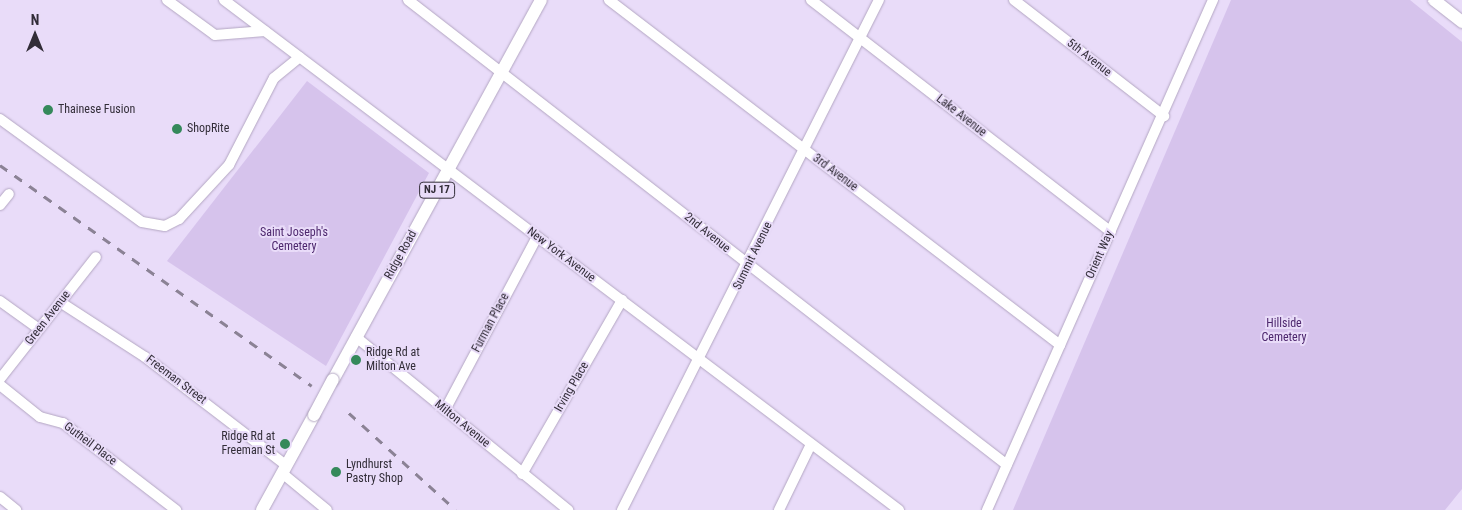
<!DOCTYPE html>
<html>
<head>
<meta charset="utf-8">
<style>
  body { margin:0 }
  #map { position:relative; width:1462px; height:510px; overflow:hidden; background:#e9dcf9; font-family:"Roboto Condensed",sans-serif }
  div>[style] { position:absolute }
  .green>* { inset:0; background:#d6c3ec }
  .roads { filter:drop-shadow(0 0 1px #b3a6c2) drop-shadow(0 0 1px #b3a6c2) }
  .minor>* { height:10px; margin:-5px; padding:0 5px; transform-origin:5px; border-radius:5px; background:#fff }
  .major>* { height:12px; margin:-6px; padding:0 6px; transform-origin:6px; border-radius:6px; background:#fff }
  .rail>* { height:2.5px; margin-top:-1.25px; transform-origin:0; background:repeating-linear-gradient(90deg,#8b8295 0 9px,transparent 0 18px) }
  .bridges { filter:drop-shadow(0 0 1px #b3a6c2) drop-shadow(0 0 1px #b3a6c2) }
  .major-bridge>* { height:12px; margin:-6px; padding:0 6px; transform-origin:6px; border-radius:6px; background:#fff }
  .dots>* { width:14px; height:14px; translate:-50% -50%; box-sizing:border-box; border:2px solid #e9dcf9; border-radius:50% }
  span { translate:-50% -50%; white-space:nowrap; text-align:center; line-height:1.15; -webkit-text-stroke:4px #e9dcf9; paint-order:stroke }
  .shield-label span { padding:1px 4px; background:#e9dcf9; border:1px solid; border-radius:4px; -webkit-text-stroke-width:0 }
  .shield-label { font-size:11px; color:#322d38; font-weight:700 }
  .street-label { font-size:12px; color:#322d38 }
  .poi-label { font-size:12px; color:#322d38 }
  .left { translate:0 -50%; text-align:left }
  .right { translate:-100% -50%; text-align:right }
  .park-label { font-size:12px; color:#4d276d }
  .north { position:absolute; left:10px; top:10px; width:50px; height:50px; -webkit-text-stroke:4px #e9dcf9; paint-order:stroke; rotate:0deg; font-size:14px; font-weight:700; line-height:20px; text-align:center; color:#322d38 }
  .north::after { content:''; display:block; margin:auto; width:18px; height:22px; background:#322d38; clip-path:polygon(50% 0,100% 100%,50% 72%,0 100%) }
</style>
</head>
<body>
<div id="map">
  <div class="green">
    <div style="clip-path:polygon(1231px 0,1410px 0,1462px 42px,1462px 489px,1445px 510px,1013px 510px)"></div>
    <div style="clip-path:polygon(307px 81px,429px 173px,326px 366px,167px 261px)"></div>
  </div>
  <div class="roads">
    <div class="minor">
      <div style="left:167px;top:0;width:59px;rotate:36.1deg"></div>
      <div style="left:215px;top:35px;width:50px;rotate:-4.6deg"></div>
      <div style="left:224px;top:0;width:846px;rotate:37.07deg"></div>
      <div style="left:408px;top:0;width:758px;rotate:37.82deg"></div>
      <div style="left:609px;top:0;width:568px;rotate:37.41deg"></div>
      <div style="left:811px;top:0;width:379px;rotate:37.7deg"></div>
      <div style="left:1014px;top:0;width:190px;rotate:37.7deg"></div>
      <div style="left:0;top:119px;width:175px;rotate:36deg"></div>
      <div style="left:142px;top:222px;width:23px;rotate:10deg"></div>
      <div style="left:165px;top:226px;width:16px;rotate:-27deg"></div>
      <div style="left:179px;top:219px;width:74px;rotate:-47.2deg"></div>
      <div style="left:229px;top:165px;width:98px;rotate:-62.7deg"></div>
      <div style="left:274px;top:78px;width:33px;rotate:-39deg"></div>
      <div style="left:0;top:205px;width:14px;rotate:-51deg"></div>
      <div style="left:0;top:301px;width:48px;rotate:35.7deg"></div>
      <div style="left:60px;top:302px;width:101px;rotate:32.9deg"></div>
      <div style="left:145px;top:357px;width:178px;rotate:37.5deg"></div>
      <div style="left:356px;top:337px;width:274px;rotate:39.2deg"></div>
      <div style="left:0;top:379px;width:155px;rotate:-51.8deg"></div>
      <div style="left:0;top:385px;width:51px;rotate:38.7deg"></div>
      <div style="left:40px;top:417px;width:24px;rotate:15deg"></div>
      <div style="left:63px;top:423px;width:143px;rotate:37.6deg"></div>
      <div style="left:445px;top:410px;width:196px;rotate:-62deg"></div>
      <div style="left:282px;top:473px;width:58px;rotate:39.4deg"></div>
      <div style="left:522px;top:474px;width:201px;rotate:-60.1deg"></div>
      <div style="left:0;top:497px;width:21px;rotate:39deg"></div>
      <div style="left:622px;top:510px;width:571px;rotate:-63.26deg"></div>
      <div style="left:779px;top:510px;width:73px;rotate:-64.1deg"></div>
      <div style="left:987px;top:510px;width:558px;rotate:-66.1deg"></div>
    </div>
    <div class="major">
      <div style="left:1434px;top:0;width:36px;rotate:38deg"></div>
      <div style="left:333px;top:380px;width:433px;rotate:-61.3deg"></div>
      <div style="left:262px;top:510px;width:108px;rotate:-61.3deg"></div>
    </div>
  </div>
  <div class="rail">
    <div style="left:0;top:165px;width:382px;rotate:35.3deg"></div>
    <div style="left:349px;top:413px;width:144px;rotate:42.2deg"></div>
  </div>
  <div class="bridges">
    <div class="major-bridge">
      <div style="left:314px;top:415px;width:40px;rotate:-62deg"></div>
    </div>
  </div>
  <div class="dots">
    <div style="left:48px;top:110px;background:#35895b"></div>
    <div style="left:177px;top:129px;background:#35895b"></div>
    <div style="left:356px;top:360px;background:#35895b"></div>
    <div style="left:285px;top:444px;background:#35895b"></div>
    <div style="left:336px;top:472px;background:#35895b"></div>
  </div>
  <div class="shield-label">
    <span style="left:437px;top:190px">NJ 17</span>
  </div>
  <div class="street-label">
    <span style="left:1089px;top:58px;rotate:38deg">5th Avenue</span>
    <span style="left:961px;top:116px;rotate:38deg">Lake Avenue</span>
    <span style="left:835px;top:173px;rotate:37deg">3rd Avenue</span>
    <span style="left:707px;top:233px;rotate:39deg">2nd Avenue</span>
    <span style="left:401px;top:255px;rotate:-61deg">Ridge Road</span>
    <span style="left:561px;top:255px;rotate:37deg">New York Avenue</span>
    <span style="left:1100px;top:255px;rotate:-66deg">Orient Way</span>
    <span style="left:753px;top:256px;rotate:-64deg">Summit Avenue</span>
    <span style="left:48px;top:318px;rotate:-52deg">Green Avenue</span>
    <span style="left:491px;top:323px;rotate:-62deg">Furman Place</span>
    <span style="left:176px;top:380px;rotate:37deg">Freeman Street</span>
    <span style="left:572px;top:387px;rotate:-60deg">Irving Place</span>
    <span style="left:462px;top:424px;rotate:39deg">Milton Avenue</span>
    <span style="left:90px;top:444px;rotate:37deg">Gutheil Place</span>
  </div>
  <div class="poi-label">
    <span class="left" style="left:58px;top:110px">Thainese Fusion</span>
    <span class="left" style="left:187px;top:129px">ShopRite</span>
    <span class="left" style="left:366px;top:360px">Ridge Rd at<br>Milton Ave</span>
    <span class="right" style="left:275px;top:444px">Ridge Rd at<br>Freeman St</span>
    <span class="left" style="left:346px;top:472px">Lyndhurst<br>Pastry Shop</span>
  </div>
  <div class="park-label">
    <span style="left:294px;top:240px">Saint Joseph's<br>Cemetery</span>
    <span style="left:1284px;top:331px">Hillside<br>Cemetery</span>
  </div>
  <div class="north">N</div>
</div>
</body>
</html>
